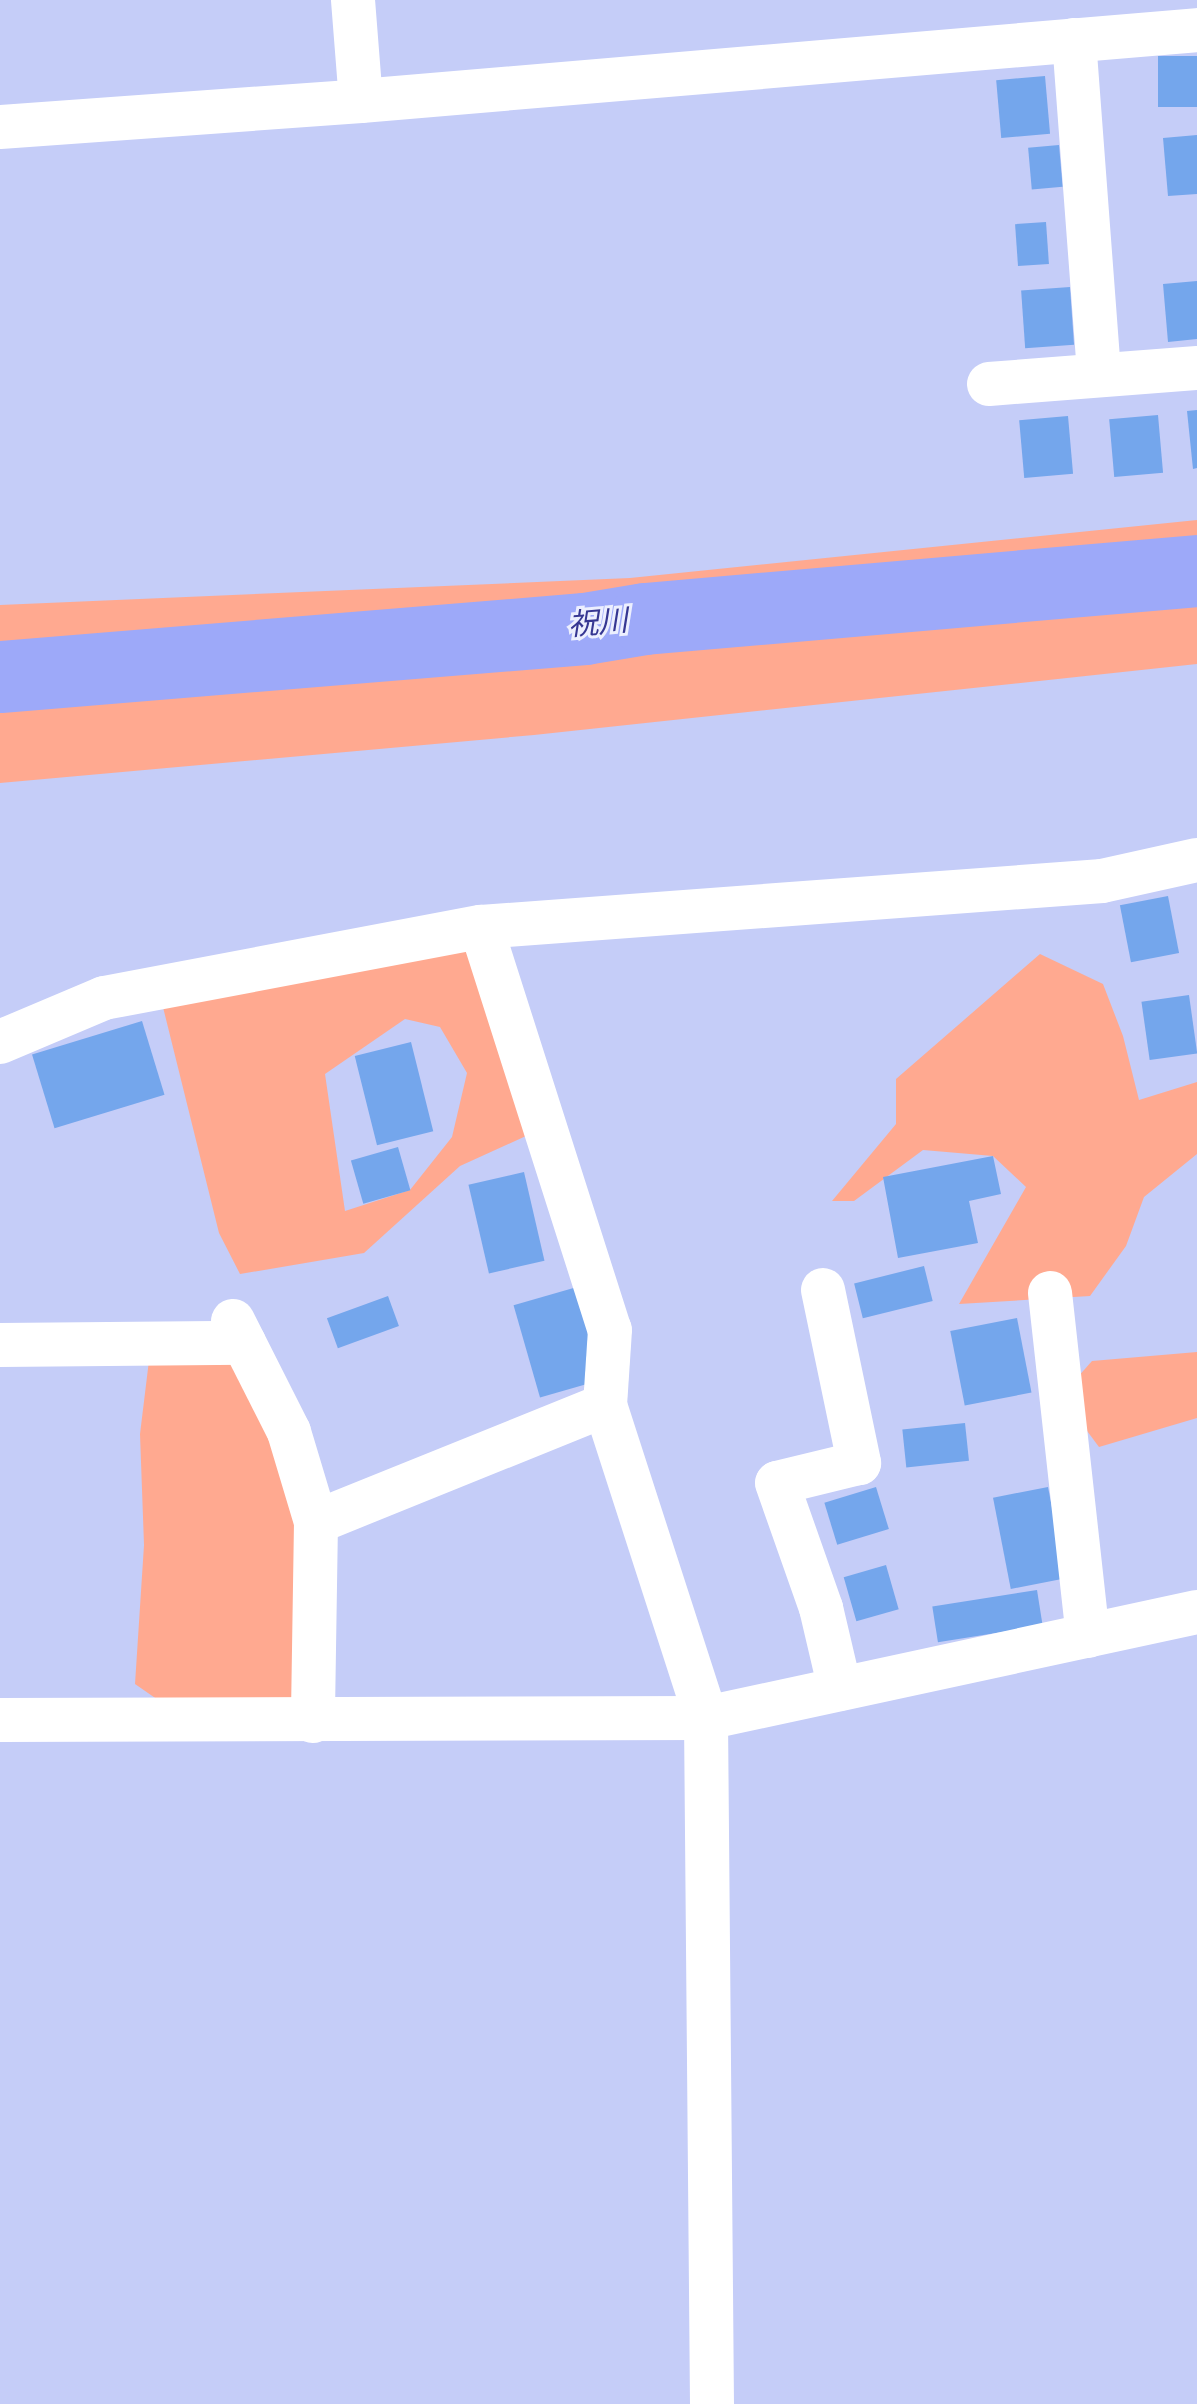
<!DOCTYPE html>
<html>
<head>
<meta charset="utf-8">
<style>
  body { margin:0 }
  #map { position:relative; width:1197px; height:2404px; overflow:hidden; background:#c5cdf8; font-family:"Nunito Sans","Noto Sans JP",sans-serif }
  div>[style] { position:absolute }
  .green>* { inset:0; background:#ffa990 }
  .water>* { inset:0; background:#9da9f9 }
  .river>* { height:72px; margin:-36px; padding:0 36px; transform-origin:36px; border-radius:36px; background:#9da9f9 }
  .building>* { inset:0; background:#74a6ec; transform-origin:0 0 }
  .minor>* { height:44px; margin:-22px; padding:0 22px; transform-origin:22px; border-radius:22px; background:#fff }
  span { translate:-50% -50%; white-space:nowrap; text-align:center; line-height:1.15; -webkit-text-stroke:6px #eceffe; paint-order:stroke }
  .water-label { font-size:30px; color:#363792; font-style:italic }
</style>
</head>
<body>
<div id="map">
  <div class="green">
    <div style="clip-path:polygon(1197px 520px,1197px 664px,534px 735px,0 783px,0 605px,630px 578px)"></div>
    <div style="clip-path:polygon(evenodd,481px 927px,526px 1136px,460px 1166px,364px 1253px,240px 1274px,219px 1233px,158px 987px,481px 927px,405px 1019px,440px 1027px,467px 1073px,452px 1137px,410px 1190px,345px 1211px,325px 1074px,405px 1019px)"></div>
    <div style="clip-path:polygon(1040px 954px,1103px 984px,1123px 1036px,1139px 1100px,1197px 1082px,1197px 1154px,1144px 1197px,1126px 1246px,1090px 1296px,959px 1304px,1026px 1187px,993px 1156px,923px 1150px,854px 1201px,832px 1201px,896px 1124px,896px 1079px)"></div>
    <div style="clip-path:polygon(244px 1343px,302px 1478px,314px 1699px,187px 1720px,135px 1684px,144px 1545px,140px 1434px,151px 1344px)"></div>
    <div style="clip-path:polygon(1197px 1352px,1197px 1418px,1099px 1447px,1061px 1396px,1092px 1361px)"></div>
  </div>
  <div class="water">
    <div style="clip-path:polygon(213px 637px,176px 676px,0 692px,0 654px)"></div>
  </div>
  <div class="river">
    <div style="left:0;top:677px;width:587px;rotate:-4.69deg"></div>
    <div style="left:585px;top:629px;width:61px;rotate:-9.5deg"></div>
    <div style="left:645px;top:619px;width:554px;rotate:-4.97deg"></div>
  </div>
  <div class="building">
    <div style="left:1197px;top:56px;width:51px;height:39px;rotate:90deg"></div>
    <div style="left:1045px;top:76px;width:58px;height:49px;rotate:85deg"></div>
    <div style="clip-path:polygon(1197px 135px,1197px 194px,1168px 196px,1163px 138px)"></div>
    <div style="left:1059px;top:145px;width:42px;height:31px;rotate:85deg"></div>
    <div style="left:1046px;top:222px;width:42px;height:31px;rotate:86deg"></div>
    <div style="clip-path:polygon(1197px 281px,1197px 339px,1168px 342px,1163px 284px)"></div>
    <div style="left:1070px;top:287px;width:58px;height:49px;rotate:86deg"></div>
    <div style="clip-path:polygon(1197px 410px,1197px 468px,1193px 469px,1187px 411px)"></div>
    <div style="left:1158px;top:415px;width:58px;height:49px;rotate:85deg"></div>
    <div style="left:1068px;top:416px;width:58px;height:49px;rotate:85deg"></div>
    <div style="left:1168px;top:896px;width:58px;height:49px;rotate:79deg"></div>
    <div style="left:1189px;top:995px;width:59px;height:48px;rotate:82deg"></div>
    <div style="left:142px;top:1021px;width:77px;height:115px;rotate:73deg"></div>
    <div style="left:411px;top:1042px;width:92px;height:58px;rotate:76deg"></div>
    <div style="left:398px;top:1147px;width:45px;height:49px;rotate:74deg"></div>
    <div style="clip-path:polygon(993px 1156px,1001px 1194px,969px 1201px,978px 1243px,898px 1258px,883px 1177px)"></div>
    <div style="left:524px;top:1172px;width:91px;height:57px;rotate:77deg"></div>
    <div style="left:924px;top:1266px;width:36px;height:72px;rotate:76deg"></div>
    <div style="left:577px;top:1287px;width:96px;height:66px;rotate:74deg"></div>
    <div style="left:388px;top:1296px;width:32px;height:65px;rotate:70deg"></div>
    <div style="left:1017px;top:1318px;width:76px;height:68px;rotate:79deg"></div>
    <div style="left:965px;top:1423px;width:38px;height:63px;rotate:84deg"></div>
    <div style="left:876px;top:1487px;width:44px;height:54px;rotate:73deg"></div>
    <div style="left:1048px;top:1487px;width:93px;height:56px;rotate:79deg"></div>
    <div style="left:886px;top:1565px;width:46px;height:44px;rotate:74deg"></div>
    <div style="left:1037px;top:1590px;width:36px;height:106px;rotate:81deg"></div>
  </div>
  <div class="minor">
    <div style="left:353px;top:0;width:101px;rotate:85.5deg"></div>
    <div style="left:1074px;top:40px;width:336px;rotate:85.7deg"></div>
    <div style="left:0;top:127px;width:362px;rotate:-4.1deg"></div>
    <div style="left:361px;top:101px;width:839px;rotate:-4.85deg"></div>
    <div style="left:989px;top:384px;width:209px;rotate:-4.4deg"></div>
    <div style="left:481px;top:927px;width:423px;rotate:72.3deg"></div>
    <div style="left:610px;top:1330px;width:75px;rotate:93.8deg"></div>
    <div style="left:605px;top:1405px;width:329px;rotate:72.1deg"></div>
    <div style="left:706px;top:1718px;width:686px;rotate:89.5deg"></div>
    <div style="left:0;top:1042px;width:113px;rotate:-22.9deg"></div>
    <div style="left:104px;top:998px;width:384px;rotate:-10.7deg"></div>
    <div style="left:481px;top:927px;width:623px;rotate:-4.24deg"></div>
    <div style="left:1102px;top:881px;width:97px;rotate:-12.5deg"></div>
    <div style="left:823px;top:1290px;width:177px;rotate:78.2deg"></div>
    <div style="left:859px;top:1463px;width:84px;rotate:166.3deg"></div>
    <div style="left:777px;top:1483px;width:133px;rotate:70.6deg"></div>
    <div style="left:821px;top:1608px;width:83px;rotate:76.8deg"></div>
    <div style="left:1050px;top:1293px;width:345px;rotate:83.7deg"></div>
    <div style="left:233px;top:1321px;width:124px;rotate:63.2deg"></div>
    <div style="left:289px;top:1432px;width:94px;rotate:73.3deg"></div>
    <div style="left:316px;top:1522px;width:199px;rotate:90.9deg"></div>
    <div style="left:0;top:1345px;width:244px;rotate:-0.5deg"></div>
    <div style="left:316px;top:1522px;width:312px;rotate:-22deg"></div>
    <div style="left:0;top:1720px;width:706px;rotate:-0.16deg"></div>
    <div style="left:706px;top:1718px;width:502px;rotate:-12.18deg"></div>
  </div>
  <div class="water-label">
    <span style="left:598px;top:624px;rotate:-5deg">祝川</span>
  </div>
</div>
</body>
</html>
